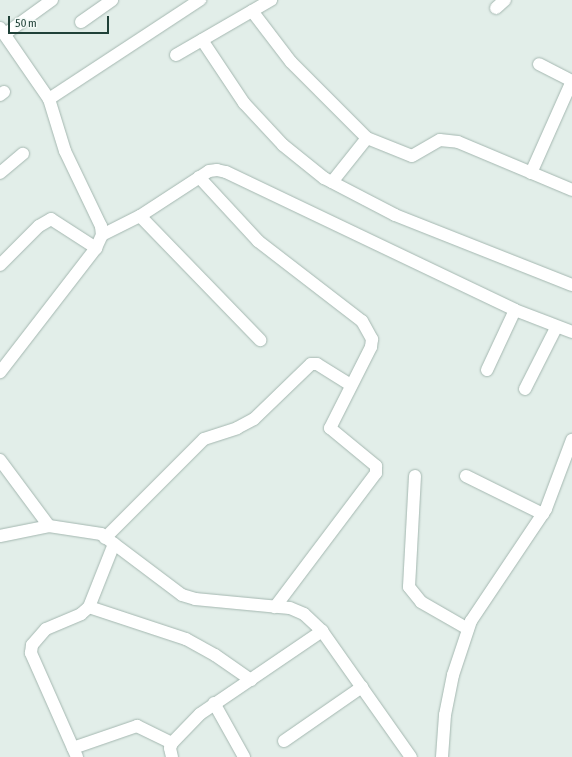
<!DOCTYPE html>
<html>
<head>
<meta charset="utf-8">
<style>
  body { margin:0 }
  #map { position:relative; width:572px; height:757px; overflow:hidden; background:#e2eee9; font-family:"Asap Condensed",sans-serif }
  div>[style] { position:absolute }
  .roads { filter:drop-shadow(0 0 1px #a4b7b0) drop-shadow(0 0 1px #a4b7b0) }
  .minor>* { height:12px; margin:-6px; padding:0 6px; transform-origin:6px; border-radius:6px; background:#fff }
  span { translate:-50% -50%; white-space:nowrap; text-align:center; line-height:1.15; -webkit-text-stroke:4px #f3faf7; paint-order:stroke }
  .scale { position:absolute; left:8px; top:16px; width:101px; height:18px; box-sizing:border-box; border:2px solid #204138; border-top:0; padding-left:5px; font-size:12px; line-height:14px; white-space:nowrap; color:#204138; -webkit-text-stroke:3px #f3faf7; paint-order:stroke }
</style>
</head>
<body>
<div id="map">
  <div class="roads">
    <div class="minor">
      <div style="left:496px;top:8px;width:12px;rotate:-42deg"></div>
      <div style="left:252px;top:11px;width:64px;rotate:52.6deg"></div>
      <div style="left:291px;top:62px;width:107px;rotate:45deg"></div>
      <div style="left:367px;top:138px;width:48px;rotate:21.8deg"></div>
      <div style="left:412px;top:156px;width:32px;rotate:-30deg"></div>
      <div style="left:440px;top:140px;width:18px;rotate:6deg"></div>
      <div style="left:458px;top:142px;width:124px;rotate:22.8deg"></div>
      <div style="left:81px;top:22px;width:38px;rotate:-35deg"></div>
      <div style="left:0;top:28px;width:86px;rotate:55.4deg"></div>
      <div style="left:49px;top:99px;width:54px;rotate:72.9deg"></div>
      <div style="left:65px;top:151px;width:83px;rotate:64.4deg"></div>
      <div style="left:101px;top:226px;width:9px;rotate:84deg"></div>
      <div style="left:102px;top:235px;width:14px;rotate:115deg"></div>
      <div style="left:96px;top:248px;width:157px;rotate:127.7deg"></div>
      <div style="left:5px;top:34px;width:58px;rotate:-35.9deg"></div>
      <div style="left:202px;top:40px;width:76px;rotate:56.3deg"></div>
      <div style="left:244px;top:103px;width:57px;rotate:47.1deg"></div>
      <div style="left:283px;top:145px;width:53px;rotate:38.8deg"></div>
      <div style="left:324px;top:178px;width:80px;rotate:27.5deg"></div>
      <div style="left:395px;top:215px;width:190px;rotate:21.6deg"></div>
      <div style="left:176px;top:55px;width:110px;rotate:-30.1deg"></div>
      <div style="left:0;top:95px;width:5px;rotate:-37deg"></div>
      <div style="left:49px;top:99px;width:181px;rotate:-33.3deg"></div>
      <div style="left:0;top:173px;width:30px;rotate:-40deg"></div>
      <div style="left:531px;top:173px;width:101px;rotate:-66deg"></div>
      <div style="left:572px;top:81px;width:37px;rotate:-153deg"></div>
      <div style="left:199px;top:177px;width:87px;rotate:47.3deg"></div>
      <div style="left:258px;top:241px;width:131px;rotate:37.6deg"></div>
      <div style="left:362px;top:321px;width:21px;rotate:61deg"></div>
      <div style="left:372px;top:339px;width:8px;rotate:97deg"></div>
      <div style="left:371px;top:347px;width:91px;rotate:116.8deg"></div>
      <div style="left:330px;top:428px;width:60px;rotate:39.6deg"></div>
      <div style="left:376px;top:466px;width:7px;rotate:90deg"></div>
      <div style="left:376px;top:473px;width:168px;rotate:127deg"></div>
      <div style="left:332px;top:182px;width:56px;rotate:-51.5deg"></div>
      <div style="left:140px;top:216px;width:173px;rotate:45.9deg"></div>
      <div style="left:102px;top:235px;width:42px;rotate:-26.6deg"></div>
      <div style="left:140px;top:216px;width:82px;rotate:-33.1deg"></div>
      <div style="left:209px;top:171px;width:8px;rotate:-7deg"></div>
      <div style="left:217px;top:170px;width:9px;rotate:13deg"></div>
      <div style="left:226px;top:172px;width:320px;rotate:25.5deg"></div>
      <div style="left:515px;top:310px;width:61px;rotate:21.1deg"></div>
      <div style="left:0;top:265px;width:55px;rotate:-45deg"></div>
      <div style="left:39px;top:226px;width:14px;rotate:-30deg"></div>
      <div style="left:51px;top:219px;width:54px;rotate:32.8deg"></div>
      <div style="left:487px;top:370px;width:66px;rotate:-65deg"></div>
      <div style="left:525px;top:389px;width:68px;rotate:-63.1deg"></div>
      <div style="left:0;top:460px;width:82px;rotate:53.4deg"></div>
      <div style="left:49px;top:526px;width:53px;rotate:8.7deg"></div>
      <div style="left:101px;top:534px;width:101px;rotate:37deg"></div>
      <div style="left:182px;top:595px;width:14px;rotate:17deg"></div>
      <div style="left:195px;top:599px;width:95px;rotate:5.4deg"></div>
      <div style="left:290px;top:608px;width:15px;rotate:23deg"></div>
      <div style="left:304px;top:614px;width:25px;rotate:43deg"></div>
      <div style="left:322px;top:631px;width:154px;rotate:54.8deg"></div>
      <div style="left:415px;top:476px;width:111px;rotate:93.1deg"></div>
      <div style="left:409px;top:587px;width:19px;rotate:51deg"></div>
      <div style="left:421px;top:602px;width:54px;rotate:29.9deg"></div>
      <div style="left:466px;top:476px;width:86px;rotate:26.3deg"></div>
      <div style="left:0;top:536px;width:50px;rotate:-11.5deg"></div>
      <div style="left:105px;top:538px;width:140px;rotate:-45deg"></div>
      <div style="left:204px;top:439px;width:35px;rotate:-18deg"></div>
      <div style="left:237px;top:428px;width:19px;rotate:-28deg"></div>
      <div style="left:254px;top:419px;width:79px;rotate:-44deg"></div>
      <div style="left:311px;top:364px;width:6px"></div>
      <div style="left:317px;top:364px;width:40px;rotate:32deg"></div>
      <div style="left:89px;top:607px;width:102px;rotate:18.3deg"></div>
      <div style="left:186px;top:639px;width:33px;rotate:29deg"></div>
      <div style="left:215px;top:655px;width:44px;rotate:34.8deg"></div>
      <div style="left:214px;top:703px;width:62px;rotate:60.9deg"></div>
      <div style="left:284px;top:741px;width:95px;rotate:-34.7deg"></div>
      <div style="left:73px;top:748px;width:68px;rotate:-19deg"></div>
      <div style="left:137px;top:726px;width:39px;rotate:26deg"></div>
      <div style="left:77px;top:757px;width:114px;rotate:-113.9deg"></div>
      <div style="left:31px;top:653px;width:8px;rotate:-83deg"></div>
      <div style="left:32px;top:645px;width:21px;rotate:-49deg"></div>
      <div style="left:46px;top:629px;width:38px;rotate:-23deg"></div>
      <div style="left:81px;top:614px;width:11px;rotate:-41deg"></div>
      <div style="left:89px;top:607px;width:68px;rotate:-68.4deg"></div>
      <div style="left:172px;top:757px;width:9px;rotate:-103deg"></div>
      <div style="left:170px;top:748px;width:5px;rotate:-68deg"></div>
      <div style="left:172px;top:743px;width:40px;rotate:-46deg"></div>
      <div style="left:200px;top:714px;width:148px;rotate:-34.2deg"></div>
      <div style="left:442px;top:757px;width:42px;rotate:-85.9deg"></div>
      <div style="left:445px;top:715px;width:41px;rotate:-78.7deg"></div>
      <div style="left:453px;top:675px;width:57px;rotate:-71.6deg"></div>
      <div style="left:471px;top:621px;width:135px;rotate:-56.2deg"></div>
      <div style="left:546px;top:509px;width:74px;rotate:-69.4deg"></div>
    </div>
  </div>
  <div class="scale">50 m</div>
</div>
</body>
</html>
